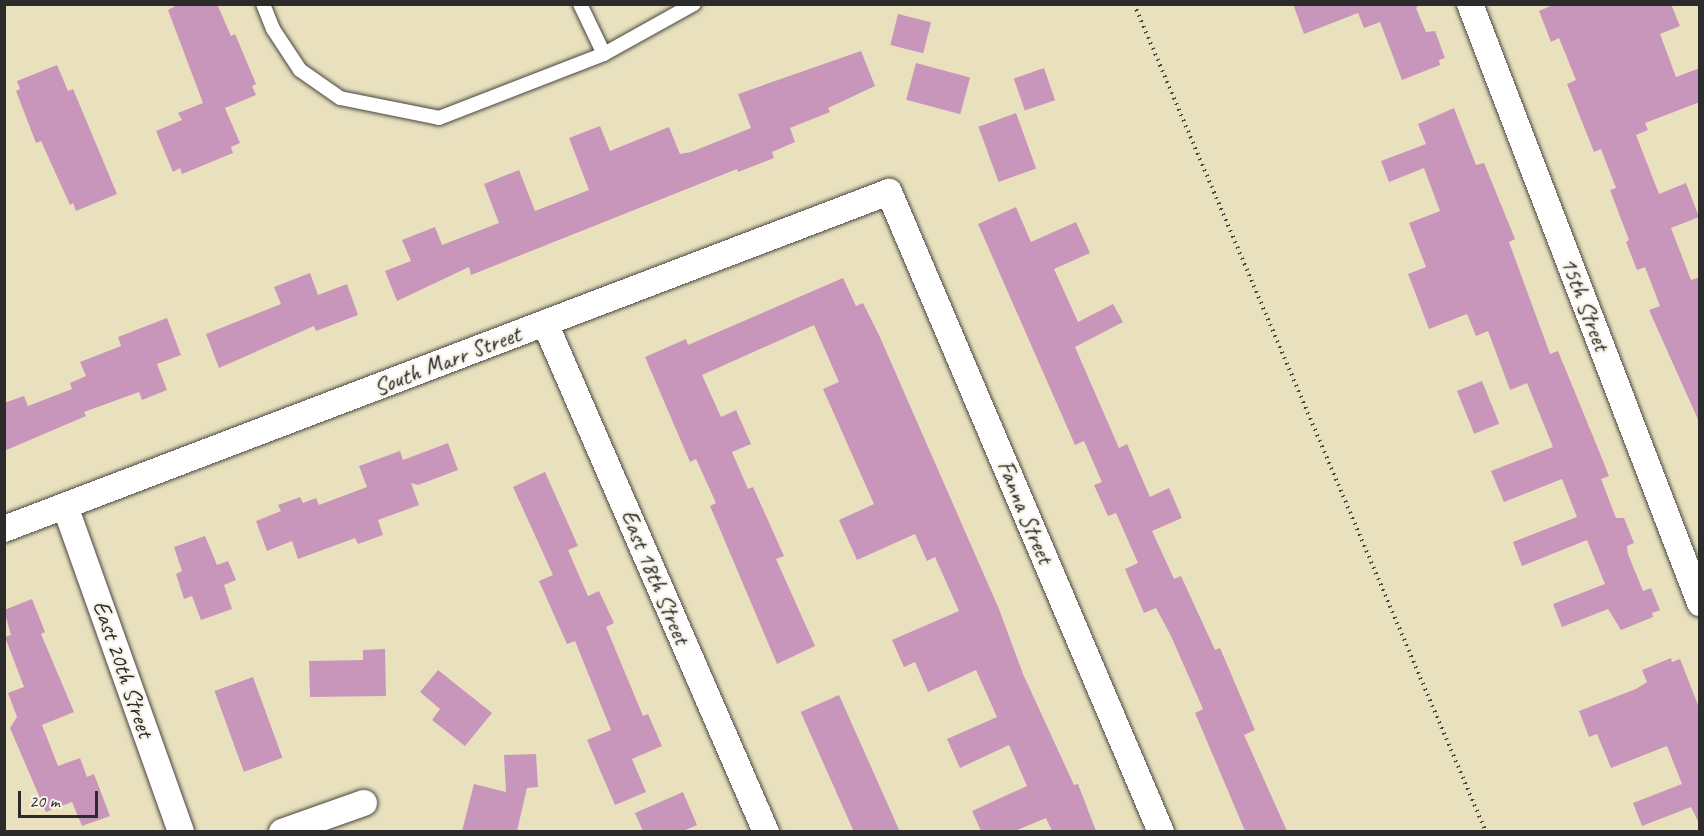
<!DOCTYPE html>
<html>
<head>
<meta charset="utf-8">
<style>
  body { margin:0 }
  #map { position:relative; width:1704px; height:836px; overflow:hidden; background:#e9e1be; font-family:Caveat,sans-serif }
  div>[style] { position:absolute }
  .building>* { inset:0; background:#c996bb; transform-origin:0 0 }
  .path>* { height:4px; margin-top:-2px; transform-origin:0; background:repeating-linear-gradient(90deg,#484641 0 1.5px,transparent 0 6px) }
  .roads { filter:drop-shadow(0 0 2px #484641) drop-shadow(0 0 2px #484641) }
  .service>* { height:14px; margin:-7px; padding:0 7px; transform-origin:7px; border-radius:7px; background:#fff }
  .minor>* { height:26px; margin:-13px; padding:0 13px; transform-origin:13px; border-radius:13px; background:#fff }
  span { translate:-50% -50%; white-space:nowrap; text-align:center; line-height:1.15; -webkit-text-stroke:4.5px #f7f3e8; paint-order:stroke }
  .street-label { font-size:24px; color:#2b2b2b }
  .frame { position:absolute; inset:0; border:6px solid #2b2b2b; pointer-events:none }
  .scale { position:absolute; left:18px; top:791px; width:80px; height:27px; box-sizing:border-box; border:3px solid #2b2b2b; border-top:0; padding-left:8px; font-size:18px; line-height:21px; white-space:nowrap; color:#2b2b2b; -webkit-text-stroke:4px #f7f3e8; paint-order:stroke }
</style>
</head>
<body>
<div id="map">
  <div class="building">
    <div style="clip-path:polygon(179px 4px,217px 4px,231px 36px,235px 34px,256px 84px,252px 86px,256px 95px,225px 108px,240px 143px,231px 147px,233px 153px,182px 174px,180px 168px,173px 172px,156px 131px,182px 120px,178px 113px,203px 103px,168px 10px)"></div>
    <div style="clip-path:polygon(1293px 4px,1420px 4px,1416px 8px,1426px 32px,1435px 31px,1445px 58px,1439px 60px,1440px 65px,1402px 80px,1380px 22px,1364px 28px,1358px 13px,1304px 34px)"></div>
    <div style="clip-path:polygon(1555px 4px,1671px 4px,1680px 26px,1660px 34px,1676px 77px,1700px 68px,1700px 102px,1645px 123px,1648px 130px,1636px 135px,1659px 194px,1686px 183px,1699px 217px,1671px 228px,1691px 280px,1700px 277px,1700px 424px,1649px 310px,1660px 306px,1645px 267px,1637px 270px,1626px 242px,1629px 240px,1610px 190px,1616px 188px,1601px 149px,1594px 152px,1567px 84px,1576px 80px,1559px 38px,1551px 42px,1539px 11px)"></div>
    <div style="left:898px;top:14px;width:34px;height:32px;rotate:14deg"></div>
    <div style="clip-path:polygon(861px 51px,875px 86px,828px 108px,830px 112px,790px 128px,795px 142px,772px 152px,774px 158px,738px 172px,737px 169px,471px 275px,469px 267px,397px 301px,385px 271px,411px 261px,402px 240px,435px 227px,442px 245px,499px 223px,484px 184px,519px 170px,535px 211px,589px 190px,569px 138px,600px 126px,610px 151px,669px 127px,680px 154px,691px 152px,751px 128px,738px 94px)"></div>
    <div style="left:916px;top:63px;width:56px;height:38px;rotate:15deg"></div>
    <div style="clip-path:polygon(57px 65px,68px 91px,73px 89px,117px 194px,76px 211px,73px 203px,70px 205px,41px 141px,36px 143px,16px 91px,20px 89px,17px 81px)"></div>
    <div style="left:1044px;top:68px;width:34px;height:32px;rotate:71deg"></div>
    <div style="clip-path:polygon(1454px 108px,1476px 165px,1484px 163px,1515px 239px,1509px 242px,1550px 354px,1558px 351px,1599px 451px,1609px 476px,1601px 479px,1616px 518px,1624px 518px,1634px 543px,1627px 546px,1628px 554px,1643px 591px,1651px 588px,1660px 610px,1652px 613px,1653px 617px,1621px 630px,1608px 609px,1562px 627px,1553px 604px,1605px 584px,1587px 540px,1522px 566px,1513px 542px,1577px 517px,1562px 479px,1504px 502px,1491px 471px,1553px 447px,1527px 383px,1510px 390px,1488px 331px,1476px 336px,1467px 314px,1429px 329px,1408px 274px,1426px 267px,1409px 223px,1440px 211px,1424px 168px,1389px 182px,1381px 161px,1426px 144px,1418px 124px)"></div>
    <div style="left:1016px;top:113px;width:59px;height:40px;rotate:70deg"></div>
    <div style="clip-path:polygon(1016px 207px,1031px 242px,1076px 222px,1090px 253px,1054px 269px,1078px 322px,1113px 304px,1123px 322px,1075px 347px,1119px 448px,1127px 444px,1150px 497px,1169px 488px,1182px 518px,1152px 531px,1174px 579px,1181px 576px,1215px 650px,1220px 648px,1255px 730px,1244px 735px,1287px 831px,1245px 831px,1195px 713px,1203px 709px,1171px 636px,1156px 608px,1144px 613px,1125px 569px,1138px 563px,1116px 513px,1108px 516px,1094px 485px,1102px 482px,1084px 441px,1075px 445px,978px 224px)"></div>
    <div style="clip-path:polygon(310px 273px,318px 295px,347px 284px,358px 315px,316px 331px,314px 326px,219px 368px,206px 334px,281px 304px,274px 287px)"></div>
    <div style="clip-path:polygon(843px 278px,856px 306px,863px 303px,879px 335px,999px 609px,1023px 674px,1074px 785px,1078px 784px,1096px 831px,1052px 831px,1046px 818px,1015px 831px,981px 831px,972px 811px,1027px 786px,1009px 745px,960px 768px,947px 739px,997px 717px,976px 670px,928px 692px,915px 662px,904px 667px,892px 640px,959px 611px,935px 557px,927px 561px,915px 534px,857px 560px,839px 520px,874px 504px,823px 389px,839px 382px,814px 325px,702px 375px,721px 417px,736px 410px,751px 444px,732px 452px,748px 489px,753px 487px,784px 556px,776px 559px,815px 646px,777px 664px,710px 506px,716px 503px,696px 459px,690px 462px,645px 357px,686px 339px,688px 345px)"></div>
    <div style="clip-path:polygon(167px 318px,181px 355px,157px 364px,167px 390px,142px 400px,139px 392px,84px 412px,86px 416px,4px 451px,4px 403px,24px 396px,28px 406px,72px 389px,70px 383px,86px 376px,80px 362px,121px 346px,118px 337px)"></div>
    <div style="left:1482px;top:381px;width:46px;height:27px;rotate:68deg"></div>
    <div style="clip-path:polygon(448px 443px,458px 470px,418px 485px,411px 483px,419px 505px,378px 520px,383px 535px,358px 544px,355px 538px,298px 559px,292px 541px,267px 551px,256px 521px,281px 511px,278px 505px,300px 497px,303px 503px,316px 498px,319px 505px,367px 487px,359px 466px,400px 451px,403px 460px)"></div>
    <div style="clip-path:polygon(545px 472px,578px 546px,568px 550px,588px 596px,599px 591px,614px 623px,606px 627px,643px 716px,648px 714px,662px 746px,632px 759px,646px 792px,615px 805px,587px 740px,611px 730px,575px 641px,567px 644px,539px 581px,553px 575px,513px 487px)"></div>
    <div style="clip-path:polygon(205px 536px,217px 565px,228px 561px,236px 580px,224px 585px,232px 609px,201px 620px,192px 596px,184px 599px,176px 574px,182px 571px,174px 547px)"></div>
    <div style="clip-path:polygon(32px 599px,45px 632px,41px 634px,74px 712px,42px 725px,58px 766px,80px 758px,87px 777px,94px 774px,110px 816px,82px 826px,72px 802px,46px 812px,10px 728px,17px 717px,8px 693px,24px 687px,5px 637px,11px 635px,4px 610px)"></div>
    <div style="clip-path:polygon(385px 649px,386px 696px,310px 697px,309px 661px,363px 660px,363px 650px)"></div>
    <div style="clip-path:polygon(1671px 658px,1672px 662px,1680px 659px,1700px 710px,1700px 825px,1691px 807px,1642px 826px,1633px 803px,1682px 784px,1667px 746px,1611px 768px,1597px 734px,1589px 737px,1579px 711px,1636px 689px,1647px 682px,1642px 670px)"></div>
    <div style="clip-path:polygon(438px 670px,492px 713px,465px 746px,432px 720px,440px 709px,420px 692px)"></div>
    <div style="left:253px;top:677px;width:86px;height:41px;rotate:70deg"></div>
    <div style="left:839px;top:695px;width:149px;height:42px;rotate:66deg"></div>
    <div style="clip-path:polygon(536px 754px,538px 787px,527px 788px,517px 831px,462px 831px,474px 784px,506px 792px,504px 755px)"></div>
    <div style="clip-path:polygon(683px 792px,697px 825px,683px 831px,643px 831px,635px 813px)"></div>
  </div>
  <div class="path">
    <div style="left:1134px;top:4px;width:900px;rotate:66.97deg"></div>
  </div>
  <div class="roads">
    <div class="service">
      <div style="left:263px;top:4px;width:27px;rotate:68deg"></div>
      <div style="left:273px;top:29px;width:49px;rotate:56.6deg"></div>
      <div style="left:300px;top:70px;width:49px;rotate:35deg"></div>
      <div style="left:340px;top:98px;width:101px;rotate:11.4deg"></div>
      <div style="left:439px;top:118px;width:177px;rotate:-21.2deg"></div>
      <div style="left:604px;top:54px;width:103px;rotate:-29.1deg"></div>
      <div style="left:580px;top:4px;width:55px;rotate:64.4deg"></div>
    </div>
    <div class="minor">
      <div style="left:1470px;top:4px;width:642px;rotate:68.99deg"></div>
      <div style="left:545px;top:323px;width:555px;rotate:66.53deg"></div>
      <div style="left:65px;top:506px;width:346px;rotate:70.4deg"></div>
      <div style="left:4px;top:529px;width:947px;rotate:-20.85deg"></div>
      <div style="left:889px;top:192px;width:695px;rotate:66.97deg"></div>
      <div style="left:282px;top:832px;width:87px;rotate:-19.5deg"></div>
    </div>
  </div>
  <div class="street-label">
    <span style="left:1585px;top:304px;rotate:69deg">15th Street</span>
    <span style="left:447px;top:361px;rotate:-21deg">South Marr Street</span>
    <span style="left:1025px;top:512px;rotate:67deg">Fanna Street</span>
    <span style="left:655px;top:577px;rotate:67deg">East 18th Street</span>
    <span style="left:123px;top:669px;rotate:71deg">East 20th Street</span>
  </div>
  <div class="frame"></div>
  <div class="scale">20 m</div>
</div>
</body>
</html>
